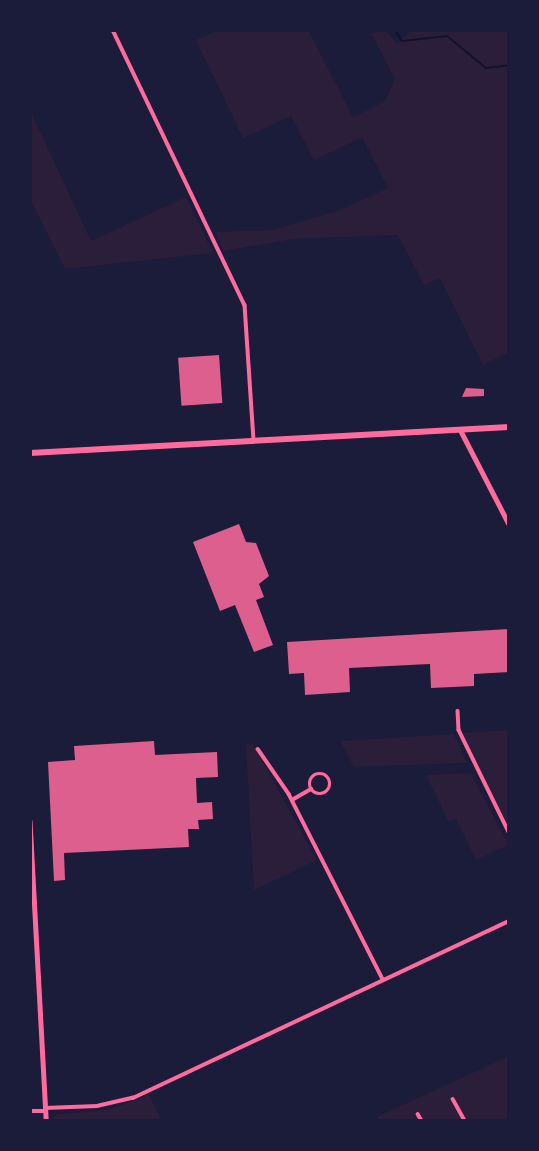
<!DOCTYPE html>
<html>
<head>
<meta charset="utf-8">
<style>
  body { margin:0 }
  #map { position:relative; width:539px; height:1151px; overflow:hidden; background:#1b1b3a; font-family:Signika,sans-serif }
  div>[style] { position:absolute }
  .green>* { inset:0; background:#2a1e3b }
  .stream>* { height:2px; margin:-1px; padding:0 1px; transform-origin:1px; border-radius:1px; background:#12122b }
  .building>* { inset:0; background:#dd5f8e; transform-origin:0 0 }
  .minor>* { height:3.5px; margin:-1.75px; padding:0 1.75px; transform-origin:1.75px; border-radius:1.75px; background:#ff6b9d }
  .minor>.ring { margin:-1.75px; padding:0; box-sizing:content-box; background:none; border:3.5px solid #ff6b9d; border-radius:50% }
  .tertiary>* { height:4.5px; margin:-2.25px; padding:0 2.25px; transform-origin:2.25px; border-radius:2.25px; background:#ff6b9d }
  .secondary>* { height:5px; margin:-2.5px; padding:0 2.5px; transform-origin:2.5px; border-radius:2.5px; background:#ff6b9d }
  .trunk>* { height:6px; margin:-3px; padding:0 3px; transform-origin:3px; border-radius:3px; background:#ff6b9d }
  span { translate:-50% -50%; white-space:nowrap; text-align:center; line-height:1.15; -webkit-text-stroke:7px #1b1b3a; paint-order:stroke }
  .frame { position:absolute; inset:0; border:32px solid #1b1b3a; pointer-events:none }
</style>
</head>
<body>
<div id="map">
  <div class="green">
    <div style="clip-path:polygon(219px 30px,308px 30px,353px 117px,385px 101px,395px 79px,371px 33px,386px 31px,397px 44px,412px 30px,509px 30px,509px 352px,483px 365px,440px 278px,424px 285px,398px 235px,293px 239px,223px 251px,216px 232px,274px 230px,340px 210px,388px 188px,362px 137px,314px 160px,291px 116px,243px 138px,196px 40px)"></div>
    <div style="clip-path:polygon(30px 110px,91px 241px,186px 197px,213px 253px,65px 269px,30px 199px)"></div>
    <div style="clip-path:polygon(509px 730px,509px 830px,463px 733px)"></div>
    <div style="clip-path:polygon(454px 734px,467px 763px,354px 767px,340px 741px)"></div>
    <div style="clip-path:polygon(253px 744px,317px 860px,254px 890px,246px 745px)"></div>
    <div style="clip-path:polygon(471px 773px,508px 845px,476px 860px,456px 819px,449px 822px,426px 775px)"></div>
    <div style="clip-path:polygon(509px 1056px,509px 1121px,379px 1121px,377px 1117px)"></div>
    <div style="clip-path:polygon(149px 1095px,162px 1121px,50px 1121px,58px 1114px,109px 1110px)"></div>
  </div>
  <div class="stream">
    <div style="left:395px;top:30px;width:13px;rotate:58deg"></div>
    <div style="left:402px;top:41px;width:45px;rotate:-6.3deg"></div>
    <div style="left:447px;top:36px;width:50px;rotate:39.4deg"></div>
    <div style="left:486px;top:68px;width:23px;rotate:-7deg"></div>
  </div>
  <div class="building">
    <div style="left:219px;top:355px;width:48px;height:41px;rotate:86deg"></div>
    <div style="clip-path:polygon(466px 388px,484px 389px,484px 396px,462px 397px)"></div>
    <div style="clip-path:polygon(239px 524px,246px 542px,256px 543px,269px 576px,259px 584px,264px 597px,256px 600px,273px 645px,254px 652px,235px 605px,220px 611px,193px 542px)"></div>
    <div style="clip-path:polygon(509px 629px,509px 672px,474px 674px,474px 686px,431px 688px,430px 664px,349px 668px,350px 692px,305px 695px,304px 673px,289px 674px,287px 642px)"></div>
    <div style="clip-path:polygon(154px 741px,155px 755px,217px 752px,218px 777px,196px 778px,197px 803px,212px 802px,213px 819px,198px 820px,199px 829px,188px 829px,189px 847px,64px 853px,65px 880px,54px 881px,48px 762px,75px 760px,74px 746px)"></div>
  </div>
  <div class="minor">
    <div style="left:113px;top:30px;width:305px;rotate:64.4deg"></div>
    <div style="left:245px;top:305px;width:135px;rotate:86.2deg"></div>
    <div style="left:458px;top:711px;width:19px;rotate:87deg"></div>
    <div style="left:459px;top:730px;width:114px;rotate:63.9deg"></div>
    <div style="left:258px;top:749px;width:55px;rotate:55.4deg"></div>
    <div style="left:289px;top:794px;width:208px;rotate:63.1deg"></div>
    <div class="ring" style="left:310px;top:774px;width:16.5px;height:16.5px"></div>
    <div style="left:292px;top:800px;width:22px;rotate:-30deg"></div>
    <div style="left:453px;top:1099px;width:25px;rotate:61deg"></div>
    <div style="left:45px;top:1108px;width:52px;rotate:-2.2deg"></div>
    <div style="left:97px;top:1106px;width:37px;rotate:-13deg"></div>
    <div style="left:133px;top:1098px;width:416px;rotate:-25.2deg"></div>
    <div style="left:30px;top:1111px;width:15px"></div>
    <div style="left:418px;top:1114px;width:8px;rotate:60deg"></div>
  </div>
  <div class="tertiary">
    <div style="left:30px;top:821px;width:300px;rotate:86.9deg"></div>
  </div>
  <div class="secondary">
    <div style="left:460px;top:430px;width:107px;rotate:62.7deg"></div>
  </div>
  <div class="trunk">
    <div style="left:30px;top:453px;width:480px;rotate:-3.1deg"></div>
  </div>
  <div class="frame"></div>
</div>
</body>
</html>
